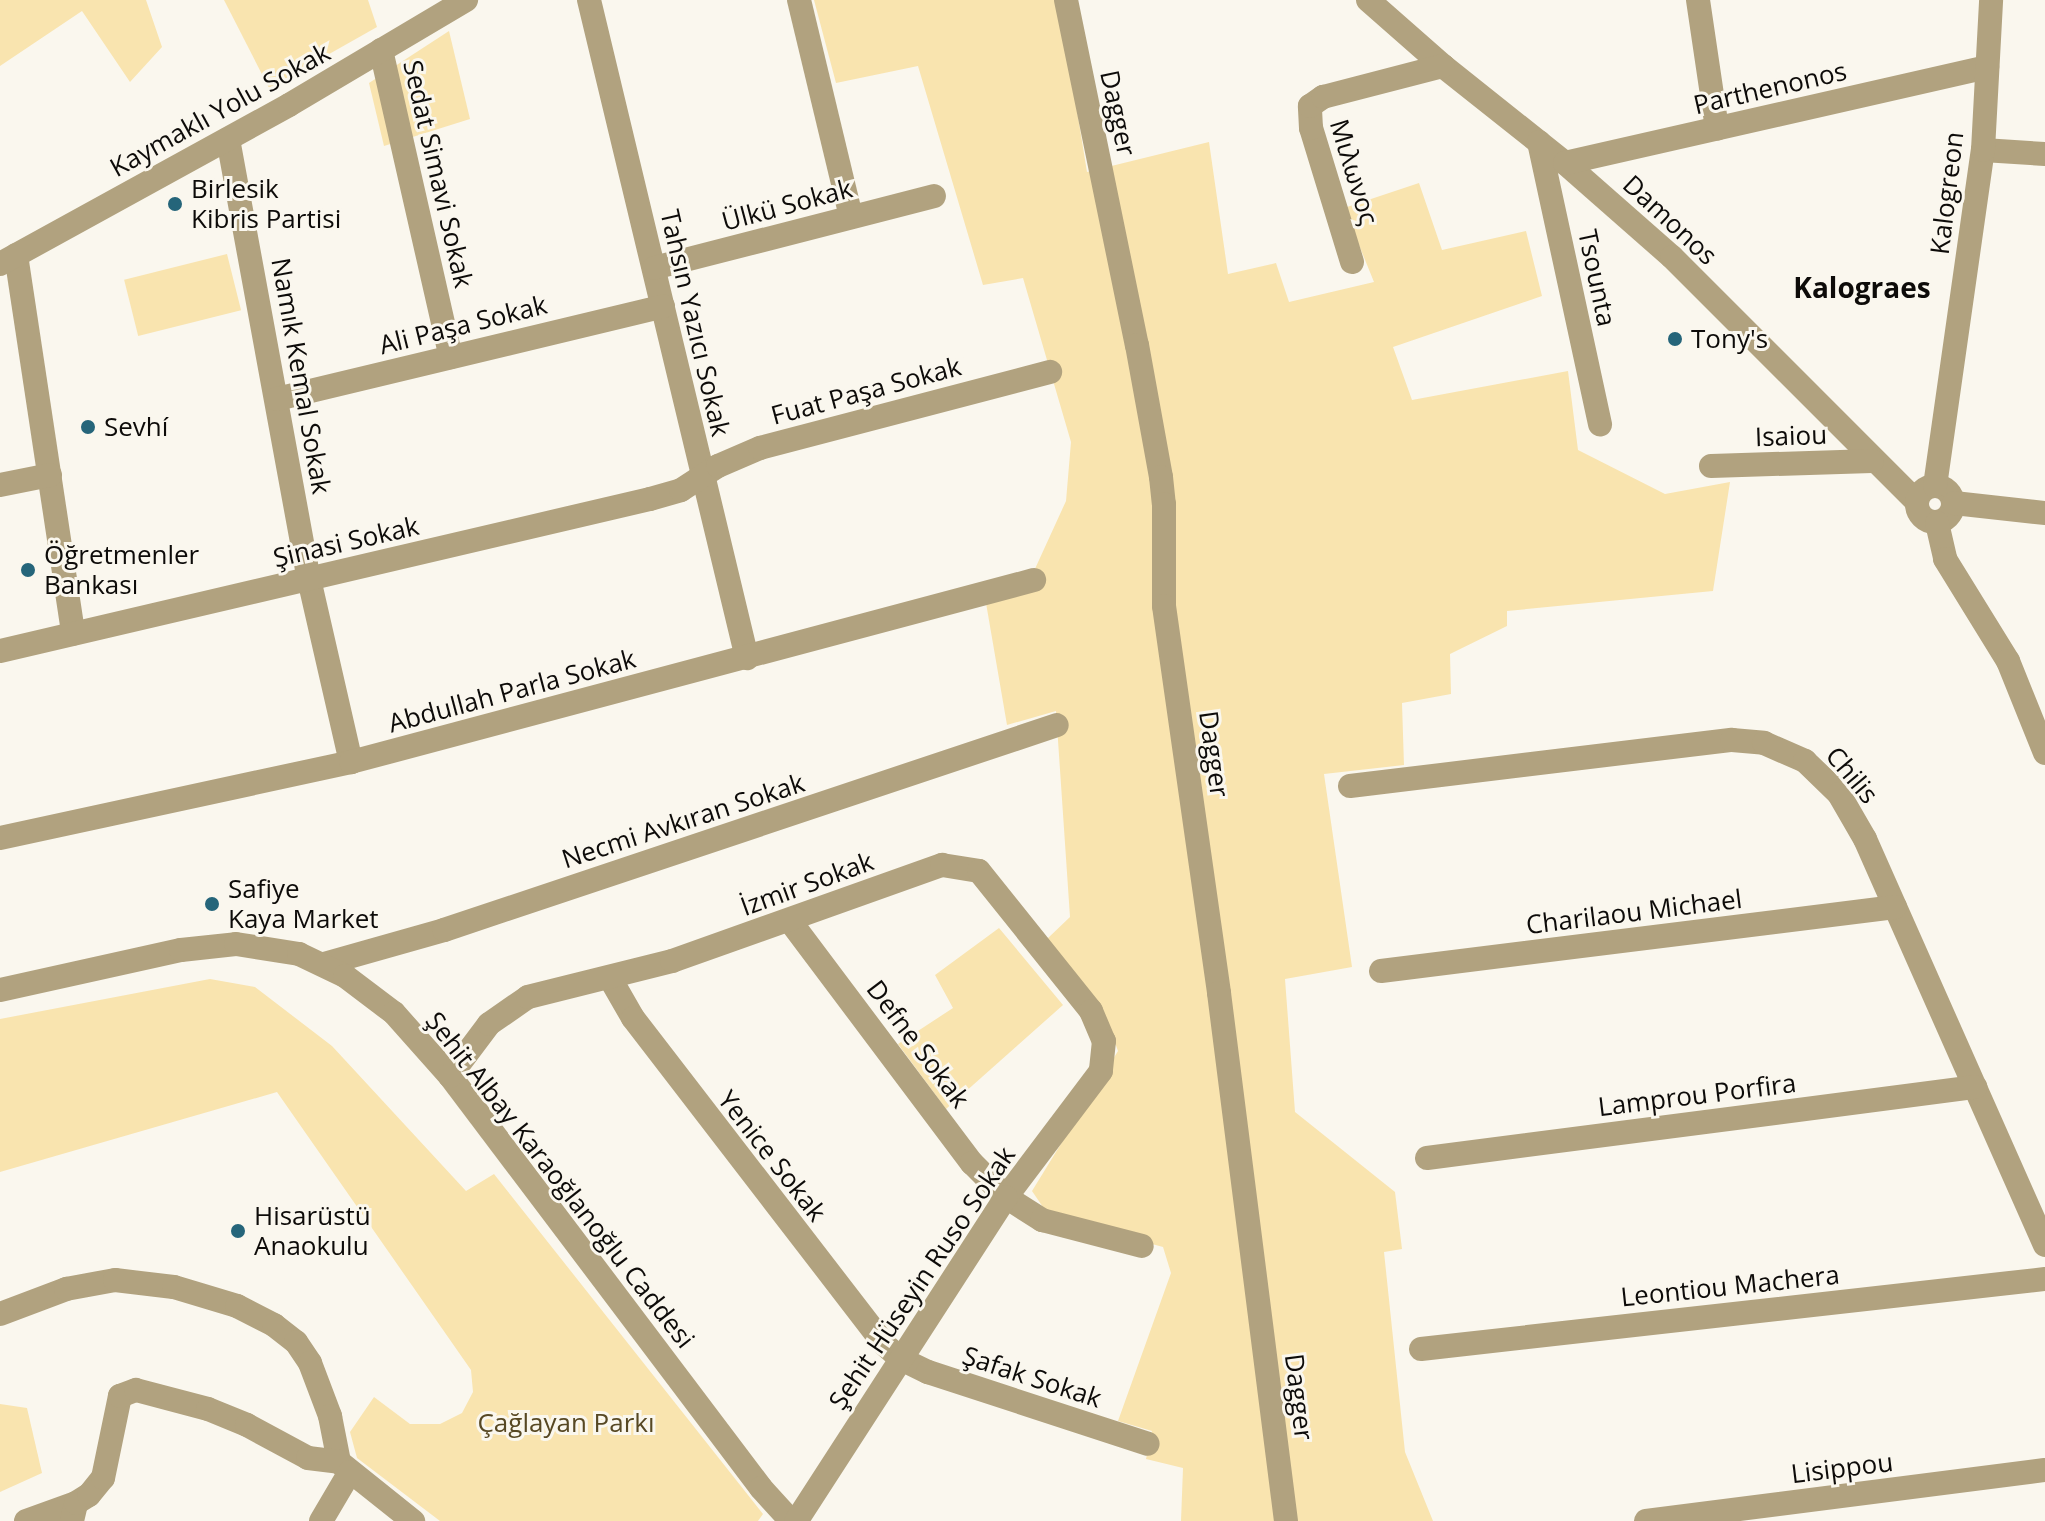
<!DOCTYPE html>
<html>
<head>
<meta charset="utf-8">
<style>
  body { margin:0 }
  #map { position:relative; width:2045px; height:1521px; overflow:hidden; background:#faf7ee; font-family:"Open Sans",sans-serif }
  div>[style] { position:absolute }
  .green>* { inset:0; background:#f9e4af; transform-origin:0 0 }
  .minor>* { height:24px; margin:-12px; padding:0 12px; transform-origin:12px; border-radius:12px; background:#b1a27f }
  .minor>.ring { margin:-12px; padding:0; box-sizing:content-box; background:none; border:24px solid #b1a27f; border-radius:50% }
  .dots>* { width:22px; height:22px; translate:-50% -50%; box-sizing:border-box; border:4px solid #faf7ee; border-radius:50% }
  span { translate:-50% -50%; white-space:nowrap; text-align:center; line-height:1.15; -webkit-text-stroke:6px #faf7ee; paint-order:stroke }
  .street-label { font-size:26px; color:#0d0b09 }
  .poi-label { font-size:26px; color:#0d0b09 }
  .left { translate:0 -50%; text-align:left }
  .park-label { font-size:26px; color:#574823 }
  .neighbourhood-label { font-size:28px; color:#0d0b09; font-weight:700 }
</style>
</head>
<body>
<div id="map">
  <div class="green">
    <div style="clip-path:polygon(0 0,146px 0,162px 47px,130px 82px,82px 11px,0 66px)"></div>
    <div style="clip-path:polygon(224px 0,368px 0,377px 27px,269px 88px)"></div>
    <div style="clip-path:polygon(814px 0,1059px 0,1087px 172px,1209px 142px,1228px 274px,1276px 263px,1289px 302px,1374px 282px,1344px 208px,1419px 183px,1442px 250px,1526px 231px,1542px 296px,1393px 347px,1412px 400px,1568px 371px,1578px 450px,1665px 494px,1730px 482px,1713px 591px,1507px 611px,1507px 626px,1450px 654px,1451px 694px,1402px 703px,1404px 765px,1324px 774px,1352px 967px,1285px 979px,1295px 1112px,1395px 1192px,1402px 1249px,1384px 1252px,1405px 1452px,1433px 1521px,1181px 1521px,1183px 1468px,1146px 1459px,1152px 1431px,1118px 1421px,1171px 1273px,1163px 1247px,1049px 1216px,1032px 1191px,1118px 1051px,1106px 1018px,1047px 939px,1070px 917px,1056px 711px,1007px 725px,986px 603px,1034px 571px,1066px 501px,1071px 442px,1023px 278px,983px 285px,918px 66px,836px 83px)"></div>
    <div style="clip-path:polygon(449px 31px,470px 119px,384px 146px,369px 83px)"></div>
    <div style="left:227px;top:254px;width:58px;height:106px;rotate:76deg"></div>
    <div style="clip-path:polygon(999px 928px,1063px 1005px,946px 1109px,898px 1044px,953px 1008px,935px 975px)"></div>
    <div style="clip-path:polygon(210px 979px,255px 987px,332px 1046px,466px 1191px,494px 1174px,763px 1514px,758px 1521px,440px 1521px,357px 1458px,350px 1432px,374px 1397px,410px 1424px,440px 1424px,462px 1413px,473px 1392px,471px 1370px,277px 1092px,0 1172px,0 1019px)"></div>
    <div style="clip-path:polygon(0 1404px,27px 1408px,42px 1473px,0 1492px)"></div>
  </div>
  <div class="minor">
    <div style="left:589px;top:0;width:677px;rotate:76.5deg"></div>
    <div style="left:799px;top:0;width:223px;rotate:76.5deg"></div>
    <div style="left:1066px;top:0;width:352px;rotate:78.4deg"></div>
    <div style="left:1137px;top:345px;width:134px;rotate:79.7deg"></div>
    <div style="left:1161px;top:477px;width:27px;rotate:84deg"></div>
    <div style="left:1164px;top:504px;width:102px;rotate:90deg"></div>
    <div style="left:1164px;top:606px;width:391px;rotate:81.9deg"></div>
    <div style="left:1219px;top:993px;width:532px;rotate:82.77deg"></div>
    <div style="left:1368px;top:0;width:100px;rotate:41.3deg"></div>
    <div style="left:1443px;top:66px;width:156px;rotate:38.5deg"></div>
    <div style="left:1565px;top:163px;width:142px;rotate:41.3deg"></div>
    <div style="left:1672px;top:257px;width:346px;rotate:45deg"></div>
    <div style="left:1698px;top:0;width:130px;rotate:81.6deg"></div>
    <div style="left:381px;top:50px;width:315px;rotate:77.2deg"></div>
    <div style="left:228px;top:139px;width:447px;rotate:79.6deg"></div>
    <div style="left:309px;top:579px;width:188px;rotate:77.1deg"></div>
    <div style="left:1539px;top:142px;width:289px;rotate:77.8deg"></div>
    <div style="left:1983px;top:150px;width:62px;rotate:3.7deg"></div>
    <div style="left:1565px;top:163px;width:433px;rotate:-12.8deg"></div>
    <div style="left:16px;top:255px;width:383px;rotate:81.4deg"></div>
    <div style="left:1352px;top:262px;width:140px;rotate:-107deg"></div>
    <div style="left:1311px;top:128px;width:22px;rotate:-93deg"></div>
    <div style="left:1310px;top:106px;width:16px;rotate:-35deg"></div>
    <div style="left:1323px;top:97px;width:124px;rotate:-14.5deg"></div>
    <div style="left:0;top:264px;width:330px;rotate:-28.8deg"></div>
    <div style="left:289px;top:105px;width:206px;rotate:-30.7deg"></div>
    <div style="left:654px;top:268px;width:289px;rotate:-14.4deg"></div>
    <div style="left:277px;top:399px;width:397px;rotate:-13.5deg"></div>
    <div style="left:1711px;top:466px;width:161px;rotate:-1.8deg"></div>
    <div style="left:0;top:485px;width:51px;rotate:-11.3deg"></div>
    <div class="ring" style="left:1917px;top:486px;width:12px;height:12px"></div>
    <div style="left:1935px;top:486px;width:339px;rotate:-81.9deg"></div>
    <div style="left:1983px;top:150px;width:150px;rotate:-86.9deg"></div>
    <div style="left:1954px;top:503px;width:92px;rotate:6.3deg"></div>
    <div style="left:1937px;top:523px;width:37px;rotate:77deg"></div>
    <div style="left:1945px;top:559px;width:120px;rotate:58.3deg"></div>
    <div style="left:2008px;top:661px;width:99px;rotate:68.1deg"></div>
    <div style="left:0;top:651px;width:668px;rotate:-13.16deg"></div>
    <div style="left:650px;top:499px;width:32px;rotate:-16deg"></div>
    <div style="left:681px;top:490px;width:44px;rotate:-33deg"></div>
    <div style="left:718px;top:466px;width:46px;rotate:-23.2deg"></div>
    <div style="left:760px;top:448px;width:300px;rotate:-14.7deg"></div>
    <div style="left:1350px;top:786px;width:385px;rotate:-6.9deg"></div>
    <div style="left:1732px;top:740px;width:32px;rotate:5deg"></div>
    <div style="left:1764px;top:743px;width:45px;rotate:23.7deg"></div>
    <div style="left:1805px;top:761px;width:47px;rotate:44.1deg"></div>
    <div style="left:1839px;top:794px;width:52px;rotate:60deg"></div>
    <div style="left:1865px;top:839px;width:444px;rotate:66.1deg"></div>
    <div style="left:0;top:838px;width:359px;rotate:-12.2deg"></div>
    <div style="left:351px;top:762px;width:707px;rotate:-14.92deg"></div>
    <div style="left:790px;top:921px;width:303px;rotate:53.1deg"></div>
    <div style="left:972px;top:1163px;width:48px;rotate:45deg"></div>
    <div style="left:1006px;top:1197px;width:43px;rotate:32.6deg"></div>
    <div style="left:1042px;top:1220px;width:103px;rotate:14.6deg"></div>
    <div style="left:324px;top:964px;width:125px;rotate:-15.8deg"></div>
    <div style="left:444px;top:930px;width:646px;rotate:-18.49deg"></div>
    <div style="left:1381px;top:971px;width:518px;rotate:-7.1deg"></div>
    <div style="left:610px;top:978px;width:46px;rotate:60.1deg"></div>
    <div style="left:633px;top:1018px;width:410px;rotate:52.4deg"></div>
    <div style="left:883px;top:1343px;width:24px;rotate:42deg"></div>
    <div style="left:901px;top:1359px;width:30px;rotate:26deg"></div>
    <div style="left:928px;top:1372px;width:231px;rotate:18.1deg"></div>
    <div style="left:0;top:990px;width:185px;rotate:-12.5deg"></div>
    <div style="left:181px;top:950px;width:55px;rotate:-6.2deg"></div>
    <div style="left:236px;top:944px;width:64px;rotate:9deg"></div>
    <div style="left:299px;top:954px;width:51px;rotate:25.6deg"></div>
    <div style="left:345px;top:976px;width:61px;rotate:37.1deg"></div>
    <div style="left:394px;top:1013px;width:84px;rotate:48.4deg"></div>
    <div style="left:450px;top:1076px;width:516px;rotate:52.95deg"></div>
    <div style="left:761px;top:1488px;width:45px;rotate:47.7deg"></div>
    <div style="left:450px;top:1076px;width:65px;rotate:-53.1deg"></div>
    <div style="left:489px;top:1024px;width:47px;rotate:-34.7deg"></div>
    <div style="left:528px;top:997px;width:148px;rotate:-14deg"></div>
    <div style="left:672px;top:961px;width:287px;rotate:-19.6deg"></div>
    <div style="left:942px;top:865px;width:37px;rotate:9deg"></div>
    <div style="left:979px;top:871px;width:179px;rotate:51.3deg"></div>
    <div style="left:1091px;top:1011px;width:33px;rotate:67deg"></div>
    <div style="left:1104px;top:1041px;width:30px;rotate:96deg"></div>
    <div style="left:1101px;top:1071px;width:158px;rotate:127deg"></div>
    <div style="left:1006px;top:1197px;width:386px;rotate:122.9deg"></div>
    <div style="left:1427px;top:1158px;width:553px;rotate:-7.38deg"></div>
    <div style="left:0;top:1314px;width:71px;rotate:-20.7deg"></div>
    <div style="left:66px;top:1289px;width:50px;rotate:-10.4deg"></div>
    <div style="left:115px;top:1280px;width:59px;rotate:6.8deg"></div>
    <div style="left:174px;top:1287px;width:66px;rotate:16.8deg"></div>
    <div style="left:237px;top:1306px;width:42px;rotate:27.2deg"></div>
    <div style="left:274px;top:1325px;width:28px;rotate:38deg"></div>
    <div style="left:296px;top:1342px;width:25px;rotate:56deg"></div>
    <div style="left:310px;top:1363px;width:57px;rotate:69.3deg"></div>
    <div style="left:330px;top:1416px;width:47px;rotate:78.9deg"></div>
    <div style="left:1421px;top:1349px;width:628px;rotate:-6.4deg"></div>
    <div style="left:339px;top:1462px;width:95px;rotate:38.6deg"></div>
    <div style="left:26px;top:1521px;width:53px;rotate:-19.8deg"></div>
    <div style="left:72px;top:1521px;width:18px;rotate:-77deg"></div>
    <div style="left:76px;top:1503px;width:15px;rotate:-32deg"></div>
    <div style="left:89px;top:1495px;width:22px;rotate:-51deg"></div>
    <div style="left:103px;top:1478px;width:84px;rotate:-78.3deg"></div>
    <div style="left:120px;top:1396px;width:17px;rotate:-21deg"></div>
    <div style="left:136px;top:1390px;width:74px;rotate:14.8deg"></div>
    <div style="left:208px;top:1409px;width:42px;rotate:22.3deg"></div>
    <div style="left:247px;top:1425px;width:69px;rotate:28.4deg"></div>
    <div style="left:308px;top:1458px;width:31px;rotate:7deg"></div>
    <div style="left:321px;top:1521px;width:57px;rotate:-59.4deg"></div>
    <div style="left:1646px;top:1521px;width:402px;rotate:-7.3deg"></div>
  </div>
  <div class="dots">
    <div style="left:175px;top:204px;background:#25657a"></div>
    <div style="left:1675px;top:339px;background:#25657a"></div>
    <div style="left:88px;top:427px;background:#25657a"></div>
    <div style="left:28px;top:570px;background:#25657a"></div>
    <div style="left:212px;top:904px;background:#25657a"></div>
    <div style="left:238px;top:1231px;background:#25657a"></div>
  </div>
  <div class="street-label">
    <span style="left:1770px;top:88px;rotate:-13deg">Parthenonos</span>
    <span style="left:220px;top:110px;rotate:-29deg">Kaymaklı Yolu Sokak</span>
    <span style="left:1118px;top:113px;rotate:78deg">Dagger</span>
    <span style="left:1354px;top:172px;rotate:73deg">Μιλωνος</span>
    <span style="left:438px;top:174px;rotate:77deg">Sedat Simavi Sokak</span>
    <span style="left:1947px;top:193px;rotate:-83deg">Kalogreon</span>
    <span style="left:787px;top:205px;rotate:-15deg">Ülkü Sokak</span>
    <span style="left:1670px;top:220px;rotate:43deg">Damonos</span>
    <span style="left:1597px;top:278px;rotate:78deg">Tsounta</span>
    <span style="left:695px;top:323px;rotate:77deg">Tahsın Yazıcı Sokak</span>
    <span style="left:463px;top:325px;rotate:-14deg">Ali Paşa Sokak</span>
    <span style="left:301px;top:376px;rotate:80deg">Namık Kemal Sokak</span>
    <span style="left:866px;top:391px;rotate:-15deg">Fuat Paşa Sokak</span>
    <span style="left:1791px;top:436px;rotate:-2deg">Isaiou</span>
    <span style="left:346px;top:542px;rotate:-13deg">Şinasi Sokak</span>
    <span style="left:512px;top:691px;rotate:-15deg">Abdullah Parla Sokak</span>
    <span style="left:1214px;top:754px;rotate:82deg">Dagger</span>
    <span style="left:1852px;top:775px;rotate:50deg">Chilis</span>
    <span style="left:683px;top:821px;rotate:-18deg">Necmi Avkıran Sokak</span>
    <span style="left:807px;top:884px;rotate:-20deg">İzmir Sokak</span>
    <span style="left:1634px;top:912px;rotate:-7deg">Charilaou Michael</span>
    <span style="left:918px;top:1044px;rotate:53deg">Defne Sokak</span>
    <span style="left:1697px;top:1095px;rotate:-7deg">Lamprou Porfira</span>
    <span style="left:772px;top:1156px;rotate:52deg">Yenice Sokak</span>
    <span style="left:560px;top:1180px;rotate:52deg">Şehit Albay Karaoğlanoğlu Caddesi</span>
    <span style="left:922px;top:1278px;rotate:-56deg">Şehit Hüseyin Ruso Sokak</span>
    <span style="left:1730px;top:1286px;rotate:-6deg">Leontiou Machera</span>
    <span style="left:1032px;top:1377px;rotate:18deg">Şafak Sokak</span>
    <span style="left:1299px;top:1397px;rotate:83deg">Dagger</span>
    <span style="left:1842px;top:1468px;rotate:-7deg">Lisippou</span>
  </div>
  <div class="poi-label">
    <span class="left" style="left:191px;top:204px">Birlesik<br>Kibris Partisi</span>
    <span class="left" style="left:1691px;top:339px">Tony's</span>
    <span class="left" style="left:104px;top:427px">Sevhí</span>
    <span class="left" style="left:44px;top:570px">Öğretmenler<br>Bankası</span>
    <span class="left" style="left:228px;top:904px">Safiye<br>Kaya Market</span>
    <span class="left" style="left:254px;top:1231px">Hisarüstü<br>Anaokulu</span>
  </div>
  <div class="park-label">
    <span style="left:566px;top:1423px">Çağlayan Parkı</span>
  </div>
  <div class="neighbourhood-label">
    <span style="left:1862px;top:287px">Kalograes</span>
  </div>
</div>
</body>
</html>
